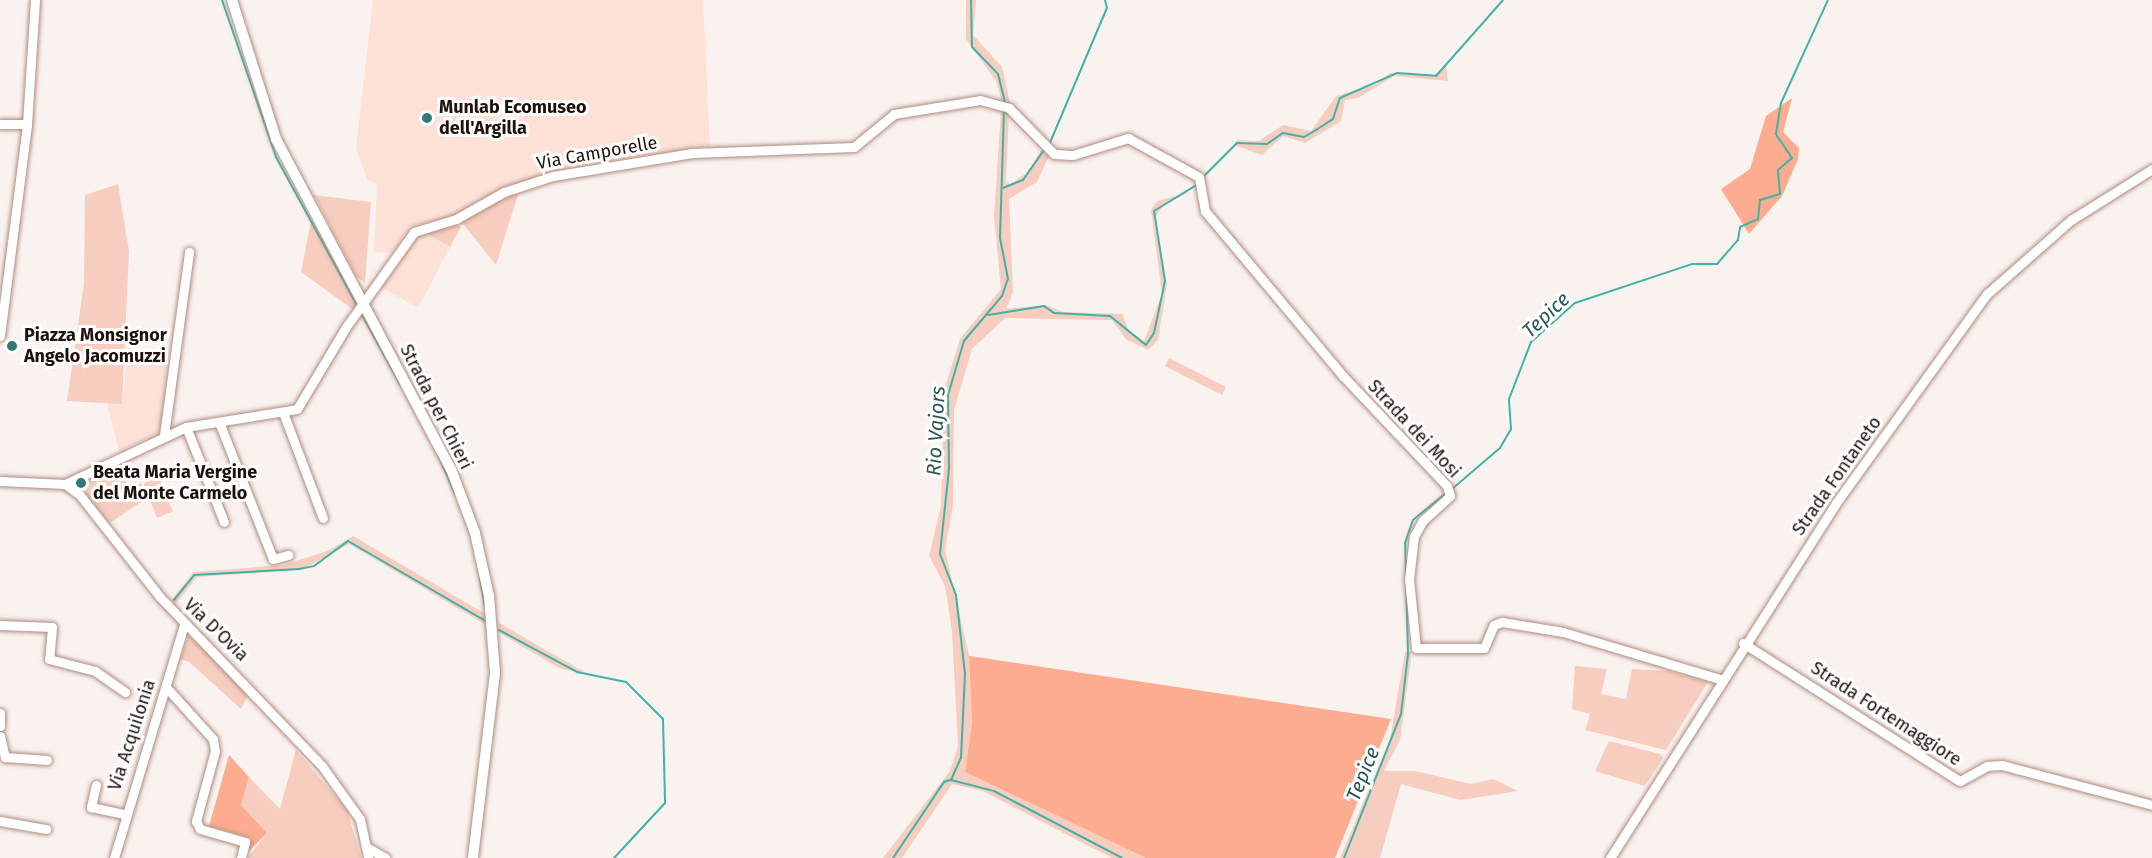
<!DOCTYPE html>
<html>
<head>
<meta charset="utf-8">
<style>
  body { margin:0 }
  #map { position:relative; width:2152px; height:858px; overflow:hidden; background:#faf2ef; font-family:"Fira Sans",sans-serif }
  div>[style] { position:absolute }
  .built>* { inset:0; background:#fde1d7 }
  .green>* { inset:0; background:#f6cdbf; transform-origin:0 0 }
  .forest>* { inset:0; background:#fdac8f }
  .stream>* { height:2px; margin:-1px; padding:0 1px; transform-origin:1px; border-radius:1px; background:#3fb3a8 }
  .roads { filter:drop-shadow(0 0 2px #ae8b7e) drop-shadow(0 0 2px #ae8b7e) }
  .minor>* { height:9px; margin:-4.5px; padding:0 4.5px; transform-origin:4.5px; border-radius:4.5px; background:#fff }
  .major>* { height:10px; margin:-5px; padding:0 5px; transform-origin:5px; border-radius:5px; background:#fff }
  .dots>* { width:16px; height:16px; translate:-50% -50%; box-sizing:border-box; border:3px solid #fff; border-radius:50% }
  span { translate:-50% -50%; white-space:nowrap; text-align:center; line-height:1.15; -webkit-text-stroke:6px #fff; paint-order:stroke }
  .poi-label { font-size:18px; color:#1e110c; font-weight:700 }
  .left { translate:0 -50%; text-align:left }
  .street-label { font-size:18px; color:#1e110c }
  .water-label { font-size:20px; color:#265652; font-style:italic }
</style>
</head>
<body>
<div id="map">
  <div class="built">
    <div style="clip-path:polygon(373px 0,703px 0,710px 146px,567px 170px,458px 216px,410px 226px,392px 253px,374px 252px,377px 185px,367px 179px,356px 148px)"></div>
    <div style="clip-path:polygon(422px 231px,450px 247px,418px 308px,381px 287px)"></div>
    <div style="clip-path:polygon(128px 352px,167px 356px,165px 412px,157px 434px,119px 451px,107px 403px,122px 403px)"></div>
  </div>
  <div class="green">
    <div style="clip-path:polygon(966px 0,976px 0,973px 35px,1002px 67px,1011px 107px,1002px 103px,996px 81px,966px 39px)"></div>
    <div style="clip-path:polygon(1446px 63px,1448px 81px,1394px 76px,1358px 98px,1345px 100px,1341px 121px,1305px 143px,1283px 136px,1262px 155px,1234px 145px,1237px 140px,1259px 141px,1283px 125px,1311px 131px,1336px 96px,1377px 84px,1390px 73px,1435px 75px)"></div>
    <div style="clip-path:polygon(1001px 110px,1009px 112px,1006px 181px,1010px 184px,1027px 173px,1041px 150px,1049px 156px,1037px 182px,1009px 199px,1013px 292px,1006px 309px,1045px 305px,1064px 312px,1122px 314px,1129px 331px,1144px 341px,1162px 294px,1151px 210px,1157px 201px,1190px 192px,1165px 203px,1154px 219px,1167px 284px,1158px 340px,1148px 350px,1126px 339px,1112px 320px,1005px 318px,972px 349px,954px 410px,953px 506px,945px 550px,969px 656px,972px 722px,965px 772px,1146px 858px,1112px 858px,983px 791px,952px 784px,902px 858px,883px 858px,950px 771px,958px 746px,952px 631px,945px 586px,929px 556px,941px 506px,944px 390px,960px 339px,1001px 289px,994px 217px)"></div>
    <div style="clip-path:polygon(118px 184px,129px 251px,122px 404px,67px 401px,84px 283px,85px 195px)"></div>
    <div style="clip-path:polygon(520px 188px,496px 265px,460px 220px)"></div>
    <div style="clip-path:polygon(314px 195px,371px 202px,365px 283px,356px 276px)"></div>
    <div style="clip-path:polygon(311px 221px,356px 306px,355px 311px,301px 272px)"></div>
    <div style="clip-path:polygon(454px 223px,461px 227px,450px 247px,422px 231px)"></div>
    <div style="left:1169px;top:358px;width:64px;height:9px;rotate:27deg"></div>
    <div style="clip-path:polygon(118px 465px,129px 488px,141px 483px,147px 498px,110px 523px,86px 494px,87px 480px)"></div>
    <div style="left:159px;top:477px;width:37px;height:17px;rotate:68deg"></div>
    <div style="clip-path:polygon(353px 536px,487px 615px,486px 625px,349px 544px,301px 570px,197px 577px,175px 605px,171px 600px,194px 572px,284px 565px,330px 550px)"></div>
    <div style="clip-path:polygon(499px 623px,577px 668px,596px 677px,559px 668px,498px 632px)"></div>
    <div style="clip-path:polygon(189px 636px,249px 693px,241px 709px,189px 662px,180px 659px)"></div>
    <div style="clip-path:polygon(1412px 651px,1400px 740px,1384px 771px,1415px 771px,1471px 784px,1493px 779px,1518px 791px,1460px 800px,1401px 784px,1380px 858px,1340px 858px,1390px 739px,1405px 652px)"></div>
    <div style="clip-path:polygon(1575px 666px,1607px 669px,1601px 694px,1626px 699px,1632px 669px,1668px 671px,1708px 682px,1666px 750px,1585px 730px,1590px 714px,1572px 709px)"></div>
    <div style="clip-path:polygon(1609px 741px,1660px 754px,1663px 758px,1645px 786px,1595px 771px)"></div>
    <div style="clip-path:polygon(296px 750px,347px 810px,361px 858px,248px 858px,267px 833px,241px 805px,249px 777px,280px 809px)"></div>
  </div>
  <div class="forest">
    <div style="clip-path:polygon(1792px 98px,1783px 132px,1799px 148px,1798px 159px,1782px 196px,1749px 234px,1721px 189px,1750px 169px,1766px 116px)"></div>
    <div style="clip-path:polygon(969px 656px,1391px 719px,1335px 858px,1146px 858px,965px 772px,972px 722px)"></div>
    <div style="clip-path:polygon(229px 755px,249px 777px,241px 805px,267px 833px,249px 851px,251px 838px,209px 826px)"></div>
  </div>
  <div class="stream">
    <div style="left:222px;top:0;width:166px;rotate:71deg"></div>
    <div style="left:276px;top:157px;width:167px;rotate:61.4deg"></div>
    <div style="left:971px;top:0;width:47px;rotate:88.8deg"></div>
    <div style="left:972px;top:47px;width:37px;rotate:46deg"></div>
    <div style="left:998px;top:74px;width:32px;rotate:76deg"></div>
    <div style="left:1049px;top:145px;width:149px;rotate:-67.1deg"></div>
    <div style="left:1107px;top:8px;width:8px;rotate:-104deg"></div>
    <div style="left:1203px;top:177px;width:48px;rotate:-45deg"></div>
    <div style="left:1237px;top:143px;width:30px;rotate:2deg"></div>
    <div style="left:1267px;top:144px;width:19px;rotate:-35deg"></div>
    <div style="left:1283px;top:133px;width:21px;rotate:11deg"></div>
    <div style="left:1304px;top:137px;width:14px;rotate:-30deg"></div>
    <div style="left:1316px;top:130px;width:20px;rotate:-33deg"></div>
    <div style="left:1333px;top:119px;width:22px;rotate:-72deg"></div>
    <div style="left:1340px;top:98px;width:62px;rotate:-23.7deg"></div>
    <div style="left:1397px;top:73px;width:39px;rotate:4deg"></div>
    <div style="left:1436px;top:76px;width:101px;rotate:-48.6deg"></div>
    <div style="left:1003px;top:188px;width:22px;rotate:-22deg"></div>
    <div style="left:1023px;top:180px;width:38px;rotate:-55deg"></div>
    <div style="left:362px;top:315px;width:79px;rotate:61.2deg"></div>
    <div style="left:988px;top:315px;width:57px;rotate:-9.1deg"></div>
    <div style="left:1044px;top:306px;width:12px;rotate:35deg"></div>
    <div style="left:1054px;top:313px;width:56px;rotate:3.1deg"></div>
    <div style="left:1110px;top:316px;width:46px;rotate:38.9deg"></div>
    <div style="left:1146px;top:345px;width:14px;rotate:-56deg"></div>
    <div style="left:1154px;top:333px;width:53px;rotate:-78.1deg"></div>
    <div style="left:1165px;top:281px;width:71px;rotate:-98.9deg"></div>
    <div style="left:1154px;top:211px;width:52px;rotate:-31.5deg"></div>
    <div style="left:438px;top:455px;width:43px;rotate:66.4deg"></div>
    <div style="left:1452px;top:489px;width:63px;rotate:-40.5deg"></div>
    <div style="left:1500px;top:448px;width:22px;rotate:-60deg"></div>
    <div style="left:1511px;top:429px;width:30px;rotate:-94deg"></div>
    <div style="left:1509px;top:399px;width:61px;rotate:-68.9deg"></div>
    <div style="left:1531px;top:342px;width:59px;rotate:-41.6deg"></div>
    <div style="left:1575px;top:303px;width:123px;rotate:-18.4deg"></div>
    <div style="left:1692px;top:264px;width:25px"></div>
    <div style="left:1717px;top:264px;width:32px;rotate:-49deg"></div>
    <div style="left:1738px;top:240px;width:13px;rotate:-81deg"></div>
    <div style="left:1740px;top:227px;width:20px;rotate:-24deg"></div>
    <div style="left:1758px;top:219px;width:19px;rotate:-84deg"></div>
    <div style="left:1760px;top:200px;width:21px;rotate:-17deg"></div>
    <div style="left:1780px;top:194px;width:24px;rotate:-95deg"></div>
    <div style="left:1778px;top:170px;width:18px;rotate:-41deg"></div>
    <div style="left:1792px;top:158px;width:29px;rotate:-124deg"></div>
    <div style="left:1776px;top:134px;width:31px;rotate:-81deg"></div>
    <div style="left:1781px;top:103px;width:113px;rotate:-65.5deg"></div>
    <div style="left:480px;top:579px;width:27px;rotate:80deg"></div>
    <div style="left:174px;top:600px;width:32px;rotate:-51deg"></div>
    <div style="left:194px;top:575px;width:105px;rotate:-3.3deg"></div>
    <div style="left:299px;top:569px;width:15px;rotate:-11deg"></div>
    <div style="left:314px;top:566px;width:42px;rotate:-36.3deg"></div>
    <div style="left:348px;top:541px;width:161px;rotate:30.2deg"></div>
    <div style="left:499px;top:630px;width:89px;rotate:28.3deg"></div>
    <div style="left:577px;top:672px;width:50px;rotate:11.5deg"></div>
    <div style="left:626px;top:682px;width:52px;rotate:45deg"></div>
    <div style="left:663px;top:719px;width:84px;rotate:88.6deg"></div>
    <div style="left:665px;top:803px;width:75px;rotate:132.8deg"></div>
    <div style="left:951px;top:780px;width:24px;rotate:-66deg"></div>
    <div style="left:961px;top:758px;width:84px;rotate:-87.3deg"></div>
    <div style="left:965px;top:674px;width:80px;rotate:-96.5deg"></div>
    <div style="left:956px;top:595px;width:44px;rotate:-111.3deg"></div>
    <div style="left:940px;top:554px;width:86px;rotate:-84deg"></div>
    <div style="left:949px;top:468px;width:73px;rotate:-90.8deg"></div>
    <div style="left:948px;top:395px;width:56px;rotate:-73.5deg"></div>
    <div style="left:964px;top:341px;width:59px;rotate:-49.8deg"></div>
    <div style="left:1002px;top:296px;width:18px;rotate:-71deg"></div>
    <div style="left:1008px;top:279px;width:42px;rotate:-101deg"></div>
    <div style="left:1000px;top:238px;width:128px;rotate:-88.2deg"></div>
    <div style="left:893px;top:858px;width:92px;rotate:-56.1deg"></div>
    <div style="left:944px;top:782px;width:7px;rotate:-16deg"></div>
    <div style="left:951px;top:780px;width:44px;rotate:14.3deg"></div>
    <div style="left:994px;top:791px;width:144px;rotate:27.6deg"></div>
    <div style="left:1344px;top:858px;width:155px;rotate:-68.4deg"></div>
    <div style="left:1401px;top:714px;width:60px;rotate:-83.3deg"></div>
    <div style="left:1408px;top:654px;width:111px;rotate:-91.5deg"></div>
    <div style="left:1405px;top:543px;width:24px;rotate:-71deg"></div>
    <div style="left:1413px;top:520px;width:41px;rotate:-39.1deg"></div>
  </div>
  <div class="roads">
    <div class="minor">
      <div style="left:0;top:124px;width:27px"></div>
      <div style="left:0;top:336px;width:214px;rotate:-82.7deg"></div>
      <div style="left:27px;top:124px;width:124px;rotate:-86.3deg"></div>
      <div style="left:284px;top:415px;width:110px;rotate:69.3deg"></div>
      <div style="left:219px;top:422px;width:147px;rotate:68.5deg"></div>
      <div style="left:273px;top:559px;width:16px;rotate:-15deg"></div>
      <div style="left:186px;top:427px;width:102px;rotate:68.2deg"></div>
      <div style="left:164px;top:435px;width:185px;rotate:-82.2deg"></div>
      <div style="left:0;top:481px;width:65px;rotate:2.6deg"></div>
      <div style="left:65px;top:484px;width:17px;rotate:36deg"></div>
      <div style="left:79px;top:494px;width:131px;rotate:51.8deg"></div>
      <div style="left:160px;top:597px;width:234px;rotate:46.2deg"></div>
      <div style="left:322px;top:766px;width:65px;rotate:54.4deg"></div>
      <div style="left:360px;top:819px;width:40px;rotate:78deg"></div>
      <div style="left:65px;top:484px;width:134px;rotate:-25.2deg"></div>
      <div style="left:186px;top:427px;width:112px;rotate:-9.2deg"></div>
      <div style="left:297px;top:409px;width:96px;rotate:-59.1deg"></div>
      <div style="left:346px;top:327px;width:117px;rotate:-54.4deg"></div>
      <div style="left:414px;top:232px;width:44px;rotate:-17.2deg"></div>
      <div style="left:456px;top:219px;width:55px;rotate:-29.4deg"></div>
      <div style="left:504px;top:192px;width:52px;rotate:-18.1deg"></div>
      <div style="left:553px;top:176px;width:141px;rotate:-9.4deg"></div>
      <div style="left:692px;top:153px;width:162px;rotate:-2.1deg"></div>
      <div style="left:854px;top:147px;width:52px;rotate:-39.5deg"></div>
      <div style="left:894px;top:114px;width:87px;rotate:-9.2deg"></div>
      <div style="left:980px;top:100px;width:30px;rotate:15deg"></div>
      <div style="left:1009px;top:108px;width:64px;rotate:45.6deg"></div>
      <div style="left:1054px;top:154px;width:19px;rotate:3deg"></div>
      <div style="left:1073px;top:155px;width:58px;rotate:-17.2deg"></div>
      <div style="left:1128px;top:138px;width:81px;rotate:28.8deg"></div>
      <div style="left:1199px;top:177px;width:35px;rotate:80deg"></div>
      <div style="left:1205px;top:211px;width:215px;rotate:50.1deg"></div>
      <div style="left:1343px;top:376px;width:151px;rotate:46.6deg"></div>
      <div style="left:1447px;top:486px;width:10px;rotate:73deg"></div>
      <div style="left:1450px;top:496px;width:36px;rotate:138deg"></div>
      <div style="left:1423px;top:520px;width:18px;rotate:119deg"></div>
      <div style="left:1414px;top:536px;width:43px;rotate:96.6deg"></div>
      <div style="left:1409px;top:579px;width:69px;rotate:84.2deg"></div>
      <div style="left:1416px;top:648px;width:68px"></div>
      <div style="left:1484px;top:648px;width:25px;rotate:-67deg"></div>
      <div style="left:1494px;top:625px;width:9px;rotate:-21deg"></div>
      <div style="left:1502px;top:622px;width:62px;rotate:9.3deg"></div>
      <div style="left:1563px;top:632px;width:164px;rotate:16.7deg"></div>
      <div style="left:0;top:625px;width:52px;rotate:2.2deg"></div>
      <div style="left:52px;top:627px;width:32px;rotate:95deg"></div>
      <div style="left:49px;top:659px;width:48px;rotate:14.6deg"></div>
      <div style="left:95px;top:671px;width:37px;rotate:35deg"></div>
      <div style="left:1743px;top:643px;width:257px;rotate:32.5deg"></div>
      <div style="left:1960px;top:781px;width:31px;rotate:-29deg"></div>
      <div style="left:1987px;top:766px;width:15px;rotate:-4deg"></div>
      <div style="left:2002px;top:765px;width:155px;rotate:14.9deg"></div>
      <div style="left:166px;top:687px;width:70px;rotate:47.9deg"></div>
      <div style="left:213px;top:739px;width:12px;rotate:81deg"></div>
      <div style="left:215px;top:751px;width:73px;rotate:105.2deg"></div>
      <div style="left:196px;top:821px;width:9px;rotate:63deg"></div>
      <div style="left:200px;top:829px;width:47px;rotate:16.1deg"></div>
      <div style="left:245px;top:842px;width:16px;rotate:104deg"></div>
      <div style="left:0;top:713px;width:13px;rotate:90deg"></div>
      <div style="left:0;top:736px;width:22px;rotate:77deg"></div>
      <div style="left:5px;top:757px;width:42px;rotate:4.1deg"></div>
      <div style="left:96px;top:785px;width:23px;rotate:103deg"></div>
      <div style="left:91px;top:807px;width:34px;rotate:12deg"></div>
      <div style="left:0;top:821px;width:47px;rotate:9.9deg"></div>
      <div style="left:368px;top:848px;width:20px;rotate:30deg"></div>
      <div style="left:114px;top:858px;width:244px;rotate:-73.3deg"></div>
      <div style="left:1610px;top:858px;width:421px;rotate:-57.5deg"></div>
      <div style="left:1836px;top:503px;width:258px;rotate:-54.2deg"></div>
      <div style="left:1987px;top:294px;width:112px;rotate:-41.4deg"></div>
      <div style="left:2071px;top:220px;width:96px;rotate:-32.2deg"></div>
    </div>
    <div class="major">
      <div style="left:232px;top:0;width:146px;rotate:72.4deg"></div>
      <div style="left:276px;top:139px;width:374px;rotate:62.1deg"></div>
      <div style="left:451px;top:469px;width:68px;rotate:69.4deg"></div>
      <div style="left:475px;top:533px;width:65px;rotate:77.5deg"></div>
      <div style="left:489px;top:596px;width:77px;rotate:85.5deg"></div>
      <div style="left:495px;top:673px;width:186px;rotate:96.8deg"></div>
    </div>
  </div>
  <div class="dots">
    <div style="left:427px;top:118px;background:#327a73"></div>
    <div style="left:12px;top:346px;background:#327a73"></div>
    <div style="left:81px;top:483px;background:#327a73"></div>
  </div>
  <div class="poi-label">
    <span class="left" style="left:439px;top:118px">Munlab Ecomuseo<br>dell'Argilla</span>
    <span class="left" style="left:24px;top:346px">Piazza Monsignor<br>Angelo Jacomuzzi</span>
    <span class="left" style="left:93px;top:483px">Beata Maria Vergine<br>del Monte Carmelo</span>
  </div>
  <div class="street-label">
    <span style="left:597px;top:153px;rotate:-10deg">Via Camporelle</span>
    <span style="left:436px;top:407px;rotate:63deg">Strada per Chieri</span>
    <span style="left:1414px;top:429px;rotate:47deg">Strada dei Mosi</span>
    <span style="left:1837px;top:476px;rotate:-55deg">Strada Fontaneto</span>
    <span style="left:216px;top:630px;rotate:44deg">Via D'Ovia</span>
    <span style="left:1886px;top:714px;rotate:33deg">Strada Fortemaggiore</span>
    <span style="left:132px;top:735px;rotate:-72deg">Via Acquilonia</span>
  </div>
  <div class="water-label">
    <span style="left:1546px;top:315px;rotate:-43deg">Tepice</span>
    <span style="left:936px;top:431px;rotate:-87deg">Rio Vajors</span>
    <span style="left:1363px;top:774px;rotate:-68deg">Tepice</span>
  </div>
</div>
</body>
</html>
